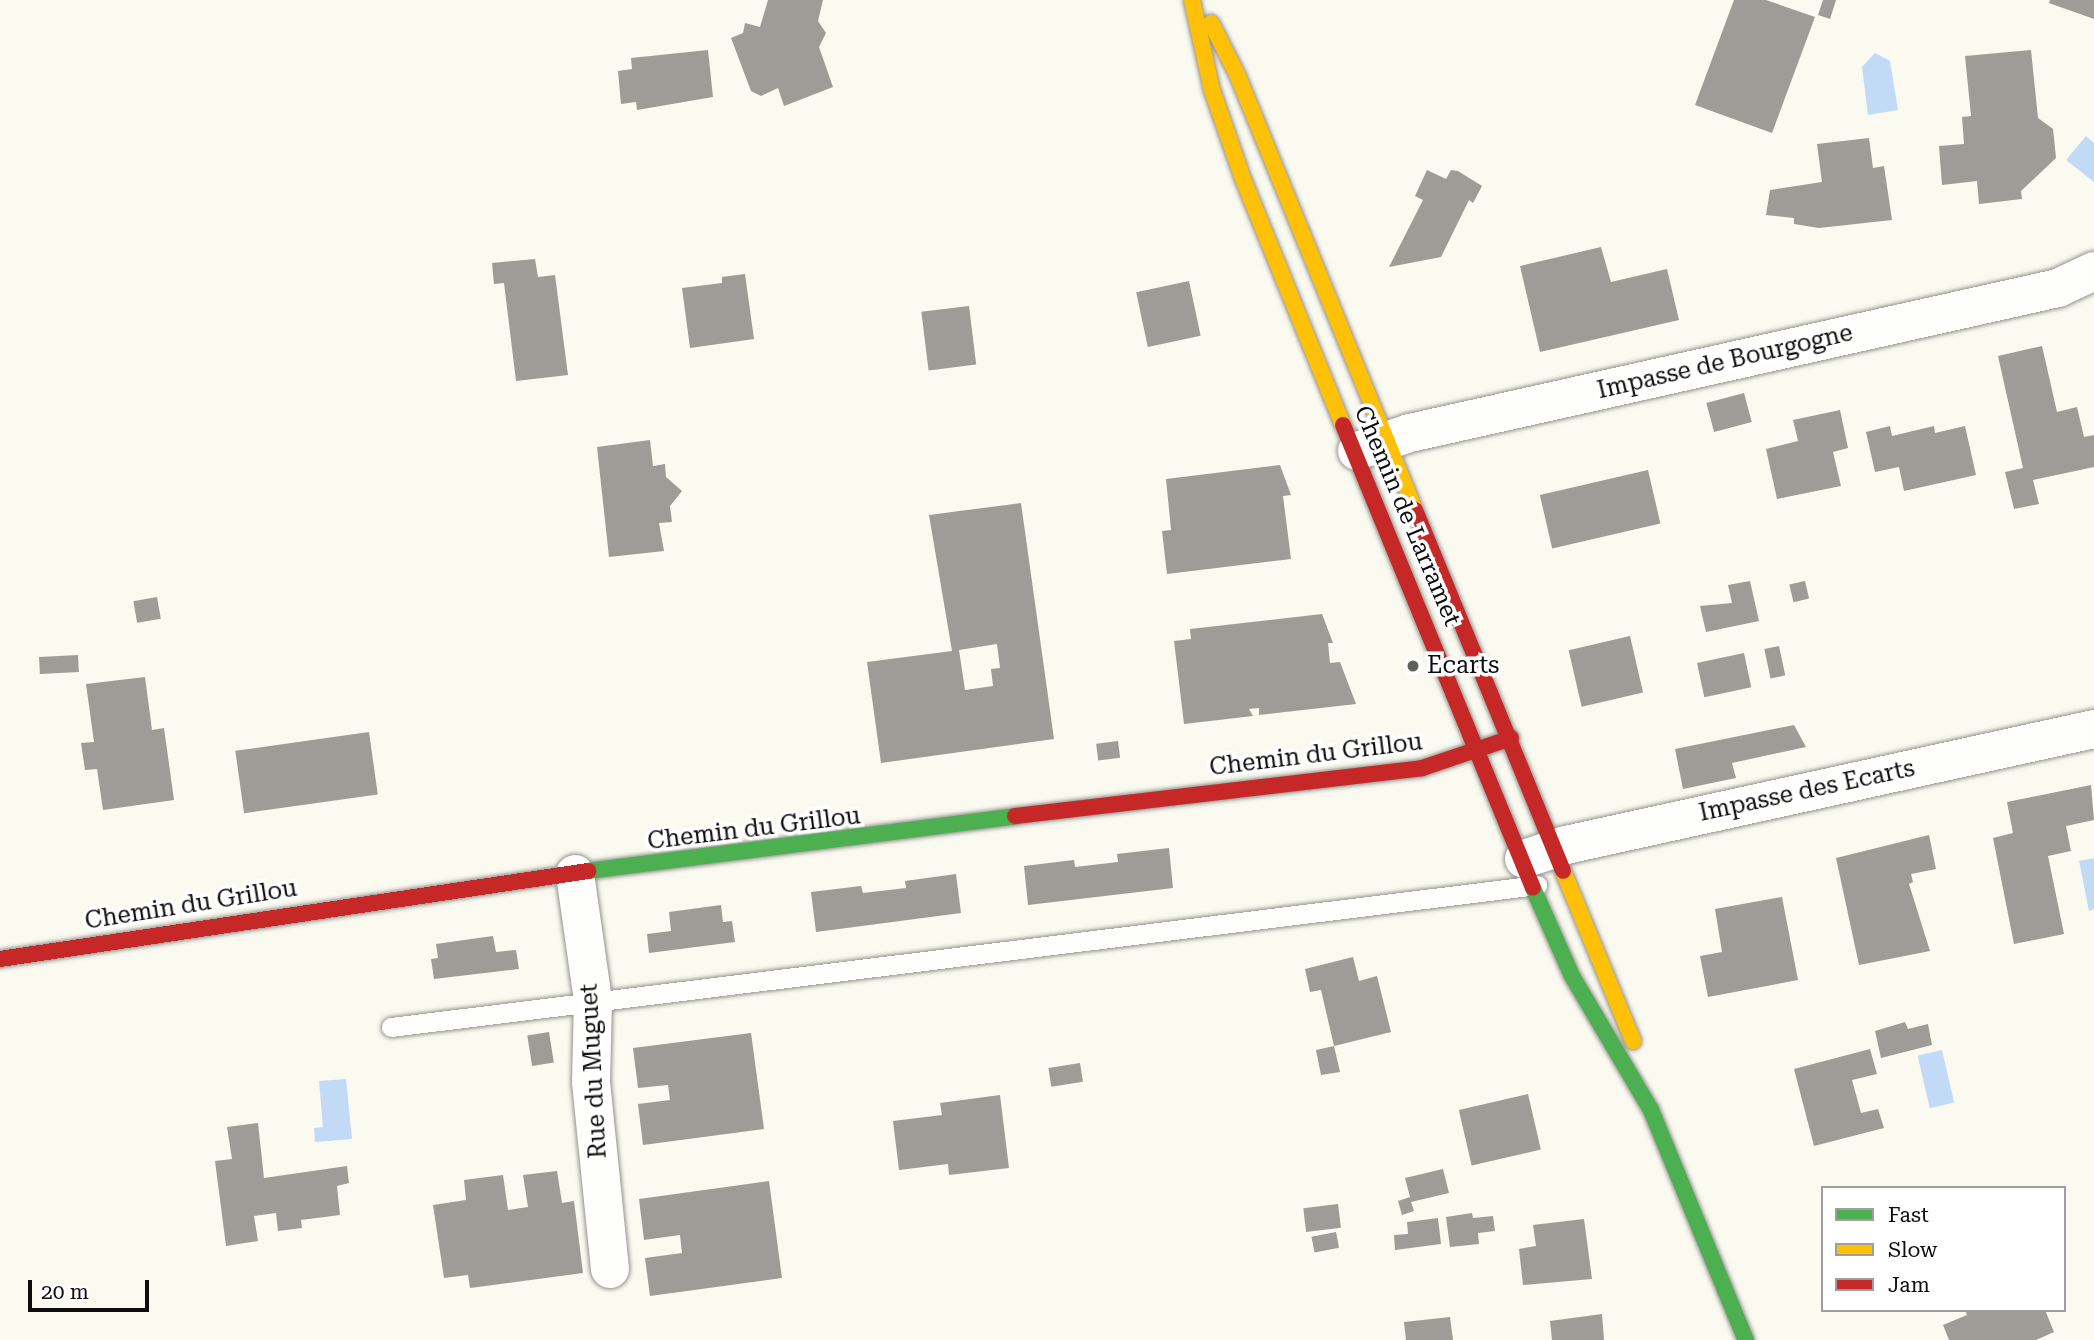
<!DOCTYPE html>
<html>
<head>
<meta charset="utf-8">
<style>
  body { margin:0 }
  #map { position:relative; width:2094px; height:1340px; overflow:hidden; background:#fafaf0; font-family:"Roboto Serif",serif }
  div>[style] { position:absolute }
  .water>* { inset:0; background:#c3daf7; transform-origin:0 0 }
  .building>* { inset:0; background:#9d9c96; transform-origin:0 0 }
  .roads { filter:drop-shadow(0 0 2px #93938f) drop-shadow(0 0 2px #93938f) }
  .lane>* { height:19px; margin:-9.5px; padding:0 9.5px; transform-origin:9.5px; border-radius:9.5px; background:#fefefd }
  .street>* { height:38px; margin:-19px; padding:0 19px; transform-origin:19px; border-radius:19px; background:#fefefd }
  .fast>* { height:16px; margin:-8px; padding:0 8px; transform-origin:8px; border-radius:8px; background:#4caf50 }
  .slow>* { height:16px; margin:-8px; padding:0 8px; transform-origin:8px; border-radius:8px; background:#ffc107 }
  .jam>* { height:16px; margin:-8px; padding:0 8px; transform-origin:8px; border-radius:8px; background:#c62828 }
  .dots>* { width:19px; height:19px; translate:-50% -50%; box-sizing:border-box; border:4px solid #fff; border-radius:50% }
  span { translate:-50% -50%; white-space:nowrap; text-align:center; line-height:1.15; -webkit-text-stroke:7px #fff; paint-order:stroke }
  .street-label { font-size:24px; color:#0c0c0c }
  .poi-label { font-size:24px; color:#0c0c0c }
  .left { translate:0 -50%; text-align:left }
  .legend { position:absolute; left:1821px; top:1186px; width:245px; height:126px; box-sizing:border-box; background:#fff; border:2px solid #9e9e9e; margin:0; padding:9px 12px; list-style:none; font-size:21px; color:#0c0c0c }
  .legend li { display:flex; align-items:center; gap:14px; height:35px }
  .legend b { width:35px; border:2px solid #9e9e9e }
  .scale { position:absolute; left:28px; top:1280px; width:121px; height:32px; box-sizing:border-box; border:4px solid #0c0c0c; border-top:0; padding-left:9px; font-size:21px; line-height:24px; white-space:nowrap; color:#0c0c0c; -webkit-text-stroke:5px #fff; paint-order:stroke }
</style>
</head>
<body>
<div id="map">
  <div class="water">
    <div style="clip-path:polygon(1875px 53px,1890px 61px,1898px 110px,1868px 115px,1862px 67px)"></div>
    <div style="clip-path:polygon(2086px 136px,2094px 143px,2094px 182px,2066px 160px)"></div>
    <div style="clip-path:polygon(2094px 858px,2094px 909px,2089px 911px,2079px 861px)"></div>
    <div style="left:1942px;top:1050px;width:54px;height:25px;rotate:77deg"></div>
    <div style="clip-path:polygon(346px 1079px,352px 1139px,315px 1142px,314px 1128px,323px 1127px,319px 1081px)"></div>
  </div>
  <div class="building">
    <div style="clip-path:polygon(768px 0,823px 0,818px 21px,826px 33px,819px 47px,833px 87px,784px 106px,778px 88px,761px 96px,751px 91px,731px 38px,743px 33px,745px 23px,760px 27px)"></div>
    <div style="clip-path:polygon(1734px 0,1766px 0,1815px 17px,1772px 133px,1695px 105px)"></div>
    <div style="clip-path:polygon(1823px 0,1836px 0,1830px 19px,1818px 15px)"></div>
    <div style="clip-path:polygon(2050px 0,2094px 0,2094px 19px,2049px 3px)"></div>
    <div style="clip-path:polygon(708px 50px,713px 97px,637px 110px,636px 102px,621px 104px,618px 71px,632px 69px,631px 58px)"></div>
    <div style="clip-path:polygon(2031px 50px,2038px 118px,2053px 129px,2056px 158px,2021px 191px,2022px 199px,1979px 204px,1977px 181px,1942px 185px,1939px 146px,1964px 144px,1962px 117px,1971px 116px,1965px 56px)"></div>
    <div style="clip-path:polygon(1869px 138px,1873px 168px,1884px 166px,1892px 220px,1819px 228px,1794px 224px,1794px 218px,1766px 215px,1770px 190px,1822px 182px,1817px 144px)"></div>
    <div style="clip-path:polygon(1427px 170px,1446px 179px,1451px 170px,1458px 171px,1482px 186px,1473px 203px,1469px 200px,1441px 257px,1389px 267px,1423px 200px,1415px 196px)"></div>
    <div style="clip-path:polygon(1601px 247px,1611px 282px,1667px 269px,1679px 320px,1540px 352px,1520px 266px)"></div>
    <div style="clip-path:polygon(535px 259px,538px 277px,555px 275px,568px 375px,516px 381px,504px 283px,494px 284px,492px 263px)"></div>
    <div style="clip-path:polygon(745px 274px,754px 339px,690px 348px,682px 288px,722px 283px,722px 277px)"></div>
    <div style="left:1189px;top:281px;width:56px;height:54px;rotate:78deg"></div>
    <div style="left:969px;top:306px;width:59px;height:48px;rotate:83deg"></div>
    <div style="clip-path:polygon(2042px 346px,2057px 412px,2077px 407px,2084px 437px,2094px 435px,2094px 467px,2033px 480px,2039px 504px,2014px 509px,2005px 472px,2023px 468px,1998px 356px)"></div>
    <div style="left:1744px;top:393px;width:30px;height:39px;rotate:75deg"></div>
    <div style="clip-path:polygon(1840px 410px,1848px 448px,1833px 452px,1841px 486px,1777px 499px,1766px 449px,1798px 441px,1793px 420px)"></div>
    <div style="clip-path:polygon(1890px 426px,1892px 436px,1934px 426px,1935px 433px,1965px 426px,1976px 475px,1904px 491px,1899px 467px,1875px 472px,1866px 432px)"></div>
    <div style="clip-path:polygon(650px 440px,653px 466px,665px 464px,666px 477px,682px 491px,670px 506px,672px 522px,659px 523px,664px 551px,609px 557px,597px 447px)"></div>
    <div style="clip-path:polygon(1280px 465px,1291px 495px,1283px 496px,1291px 559px,1167px 574px,1162px 531px,1171px 530px,1166px 479px)"></div>
    <div style="left:1648px;top:470px;width:55px;height:111px;rotate:77deg"></div>
    <div style="clip-path:polygon(evenodd,1021px 503px,1054px 739px,881px 763px,867px 662px,952px 651px,929px 515px,1021px 503px,997px 644px,1000px 668px,991px 669px,993px 686px,965px 690px,959px 650px,997px 644px)"></div>
    <div style="clip-path:polygon(1750px 581px,1759px 621px,1706px 632px,1700px 606px,1732px 603px,1728px 585px)"></div>
    <div style="left:1805px;top:581px;width:18px;height:16px;rotate:77deg"></div>
    <div style="left:157px;top:597px;width:22px;height:24px;rotate:80deg"></div>
    <div style="clip-path:polygon(1322px 614px,1333px 643px,1328px 643px,1330px 663px,1340px 662px,1356px 704px,1259px 715px,1259px 708px,1249px 709px,1253px 716px,1184px 724px,1174px 641px,1191px 639px,1190px 629px)"></div>
    <div style="left:1630px;top:636px;width:58px;height:63px;rotate:77deg"></div>
    <div style="left:1779px;top:646px;width:30px;height:15px;rotate:78deg"></div>
    <div style="left:1744px;top:653px;width:35px;height:48px;rotate:78deg"></div>
    <div style="left:78px;top:655px;width:17px;height:39px;rotate:87deg"></div>
    <div style="clip-path:polygon(145px 677px,152px 730px,164px 728px,174px 800px,103px 810px,97px 769px,85px 770px,81px 743px,94px 742px,86px 684px)"></div>
    <div style="clip-path:polygon(1794px 725px,1806px 747px,1732px 763px,1736px 778px,1683px 789px,1675px 749px)"></div>
    <div style="left:369px;top:732px;width:63px;height:135px;rotate:82deg"></div>
    <div style="left:1118px;top:741px;width:17px;height:22px;rotate:83deg"></div>
    <div style="clip-path:polygon(2091px 785px,2094px 820px,2066px 826px,2071px 851px,2048px 856px,2064px 934px,2014px 944px,1993px 838px,2013px 833px,2007px 802px)"></div>
    <div style="clip-path:polygon(1929px 835px,1936px 869px,1911px 874px,1913px 882px,1909px 884px,1930px 951px,1859px 965px,1836px 858px)"></div>
    <div style="clip-path:polygon(1169px 848px,1173px 888px,1028px 905px,1024px 866px,1074px 860px,1075px 867px,1118px 862px,1117px 854px)"></div>
    <div style="clip-path:polygon(956px 874px,961px 913px,816px 932px,811px 892px,861px 886px,863px 893px,906px 888px,905px 881px)"></div>
    <div style="clip-path:polygon(1782px 897px,1798px 980px,1708px 997px,1700px 956px,1722px 952px,1715px 909px)"></div>
    <div style="clip-path:polygon(721px 905px,723px 922px,732px 921px,735px 942px,649px 953px,647px 934px,671px 931px,669px 912px)"></div>
    <div style="clip-path:polygon(493px 936px,496px 952px,516px 950px,519px 969px,434px 979px,431px 959px,438px 958px,436px 944px)"></div>
    <div style="clip-path:polygon(1353px 957px,1359px 981px,1377px 976px,1391px 1032px,1334px 1046px,1340px 1072px,1321px 1075px,1316px 1050px,1334px 1046px,1321px 990px,1310px 992px,1305px 969px)"></div>
    <div style="clip-path:polygon(1905px 1022px,1908px 1029px,1928px 1024px,1932px 1045px,1881px 1058px,1875px 1031px)"></div>
    <div style="left:549px;top:1032px;width:31px;height:22px;rotate:81deg"></div>
    <div style="clip-path:polygon(751px 1033px,764px 1129px,643px 1145px,638px 1104px,670px 1100px,668px 1085px,638px 1088px,633px 1048px)"></div>
    <div style="clip-path:polygon(1870px 1049px,1877px 1074px,1852px 1080px,1861px 1113px,1878px 1109px,1884px 1128px,1814px 1146px,1794px 1069px)"></div>
    <div style="left:1080px;top:1063px;width:19px;height:32px;rotate:81deg"></div>
    <div style="left:1528px;top:1094px;width:57px;height:71px;rotate:77deg"></div>
    <div style="clip-path:polygon(1000px 1095px,1009px 1168px,949px 1175px,948px 1164px,899px 1170px,893px 1121px,942px 1115px,940px 1103px)"></div>
    <div style="clip-path:polygon(258px 1123px,264px 1178px,347px 1166px,349px 1183px,337px 1186px,340px 1215px,301px 1220px,302px 1228px,278px 1231px,276px 1213px,254px 1216px,258px 1241px,226px 1246px,215px 1161px,232px 1159px,227px 1127px)"></div>
    <div style="clip-path:polygon(1443px 1169px,1449px 1193px,1411px 1202px,1414px 1211px,1402px 1215px,1398px 1201px,1410px 1197px,1405px 1178px)"></div>
    <div style="clip-path:polygon(557px 1171px,562px 1203px,574px 1201px,583px 1273px,470px 1288px,468px 1275px,444px 1278px,433px 1205px,466px 1200px,464px 1180px,503px 1175px,508px 1210px,528px 1207px,523px 1175px)"></div>
    <div style="clip-path:polygon(769px 1181px,782px 1278px,650px 1296px,645px 1258px,682px 1253px,680px 1235px,644px 1240px,639px 1199px)"></div>
    <div style="left:1338px;top:1204px;width:24px;height:35px;rotate:83deg"></div>
    <div style="clip-path:polygon(1472px 1213px,1473px 1218px,1493px 1216px,1495px 1231px,1478px 1233px,1479px 1244px,1450px 1247px,1446px 1217px)"></div>
    <div style="clip-path:polygon(1438px 1218px,1441px 1244px,1395px 1250px,1394px 1235px,1408px 1234px,1407px 1222px)"></div>
    <div style="clip-path:polygon(1584px 1219px,1592px 1279px,1523px 1285px,1519px 1249px,1536px 1246px,1533px 1225px)"></div>
    <div style="left:1336px;top:1232px;width:16px;height:25px;rotate:79deg"></div>
    <div style="clip-path:polygon(1965px 1310px,2045px 1310px,2054px 1332px,2036px 1340px,1949px 1340px,1943px 1325px,1967px 1315px)"></div>
    <div style="clip-path:polygon(1602px 1314px,1604px 1340px,1552px 1340px,1550px 1321px)"></div>
    <div style="clip-path:polygon(1450px 1317px,1453px 1340px,1406px 1340px,1404px 1322px)"></div>
  </div>
  <div class="roads">
    <div class="lane">
      <div style="left:391px;top:1027px;width:1155px;rotate:-7.06deg"></div>
    </div>
    <div class="street">
      <div style="left:1357px;top:451px;width:56px;rotate:-18.8deg"></div>
      <div style="left:1410px;top:433px;width:664px;rotate:-12.61deg"></div>
      <div style="left:2058px;top:288px;width:40px;rotate:-25deg"></div>
      <div style="left:1524px;top:859px;width:44px;rotate:-18.4deg"></div>
      <div style="left:1566px;top:845px;width:541px;rotate:-12.39deg"></div>
      <div style="left:575px;top:874px;width:127px;rotate:81.9deg"></div>
      <div style="left:593px;top:1000px;width:82px;rotate:91.4deg"></div>
      <div style="left:591px;top:1082px;width:188px;rotate:84.2deg"></div>
    </div>
    <div class="fast">
      <div style="left:588px;top:871px;width:431px;rotate:-7.3deg"></div>
      <div style="left:1533px;top:888px;width:96px;rotate:66.1deg"></div>
      <div style="left:1572px;top:976px;width:156px;rotate:59.5deg"></div>
      <div style="left:1651px;top:1110px;width:249px;rotate:67.6deg"></div>
    </div>
    <div class="slow">
      <div style="left:1192px;top:0;width:92px;rotate:77.5deg"></div>
      <div style="left:1212px;top:90px;width:94px;rotate:70.8deg"></div>
      <div style="left:1243px;top:179px;width:266px;rotate:67.9deg"></div>
      <div style="left:1211px;top:23px;width:57px;rotate:63deg"></div>
      <div style="left:1237px;top:74px;width:471px;rotate:67.8deg"></div>
      <div style="left:1563px;top:871px;width:184px;rotate:67.6deg"></div>
    </div>
    <div class="jam">
      <div style="left:1343px;top:425px;width:500px;rotate:67.69deg"></div>
      <div style="left:1415px;top:510px;width:390px;rotate:67.7deg"></div>
      <div style="left:1015px;top:816px;width:410px;rotate:-6.7deg"></div>
      <div style="left:1422px;top:768px;width:94px;rotate:-18.6deg"></div>
      <div style="left:0;top:959px;width:595px;rotate:-8.51deg"></div>
    </div>
  </div>
  <div class="dots">
    <div style="left:1413px;top:666px;background:#5f5f5c"></div>
  </div>
  <div class="street-label">
    <span style="left:1725px;top:362px;rotate:-13deg">Impasse de Bourgogne</span>
    <span style="left:1407px;top:516px;rotate:67deg">Chemin de Larramet</span>
    <span style="left:1316px;top:755px;rotate:-7deg">Chemin du Grillou</span>
    <span style="left:1807px;top:791px;rotate:-12deg">Impasse des Ecarts</span>
    <span style="left:754px;top:829px;rotate:-7deg">Chemin du Grillou</span>
    <span style="left:191px;top:905px;rotate:-9deg">Chemin du Grillou</span>
    <span style="left:594px;top:1071px;rotate:-93deg">Rue du Muguet</span>
  </div>
  <div class="poi-label">
    <span class="left" style="left:1427px;top:666px">Ecarts</span>
  </div>
  <ul class="legend">
  <li><b style="height:9px;background:#4caf50"></b>Fast</li>
  <li><b style="height:9px;background:#ffc107"></b>Slow</li>
  <li><b style="height:9px;background:#c62828"></b>Jam</li>
  </ul>
  <div class="scale">20 m</div>
</div>
</body>
</html>
